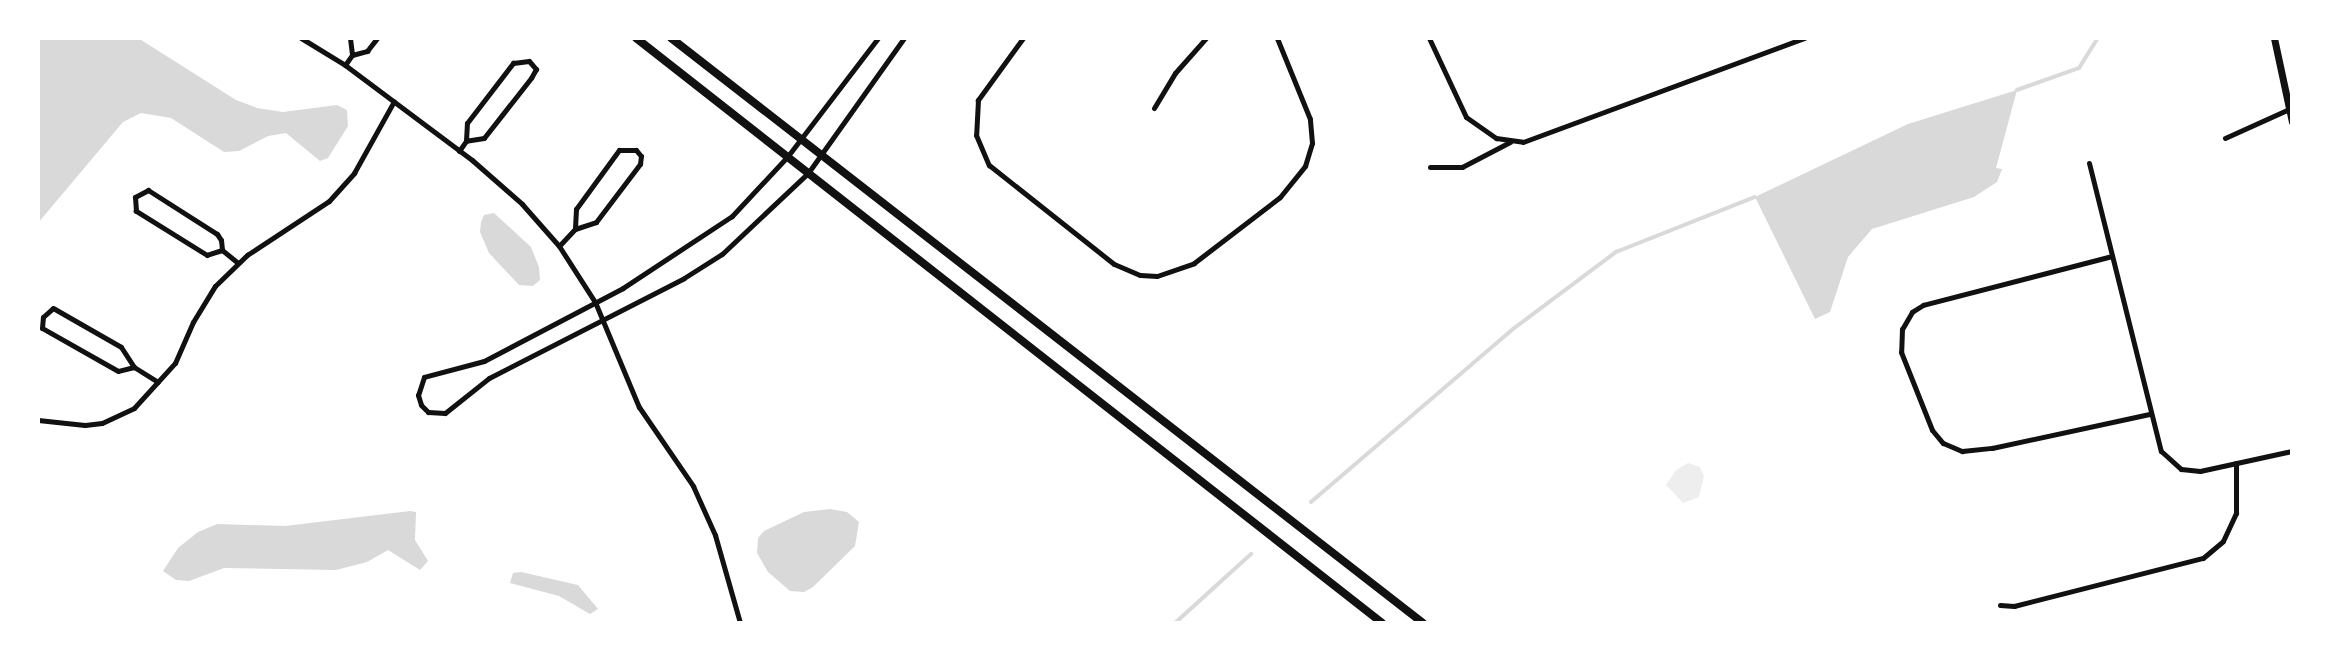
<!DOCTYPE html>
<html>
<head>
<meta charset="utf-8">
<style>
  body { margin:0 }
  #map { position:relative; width:2330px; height:661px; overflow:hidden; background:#fff; font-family:"Noto Serif",serif }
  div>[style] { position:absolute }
  .green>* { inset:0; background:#eee }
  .water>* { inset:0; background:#d9d9d9 }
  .stream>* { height:4px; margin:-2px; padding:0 2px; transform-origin:2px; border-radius:2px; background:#d9d9d9 }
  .minor>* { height:5px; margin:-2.5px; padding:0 2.5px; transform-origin:2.5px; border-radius:2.5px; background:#111 }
  .tertiary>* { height:7px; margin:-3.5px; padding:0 3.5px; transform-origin:3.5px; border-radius:3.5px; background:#111 }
  .secondary>* { height:8px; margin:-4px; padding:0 4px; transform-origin:4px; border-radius:4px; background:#111 }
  span { translate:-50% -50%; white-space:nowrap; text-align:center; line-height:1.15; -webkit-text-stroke:7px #fff; paint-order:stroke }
  .frame { position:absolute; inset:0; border:40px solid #fff; pointer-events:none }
</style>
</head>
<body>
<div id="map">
  <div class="green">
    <div style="clip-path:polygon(1688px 463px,1700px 467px,1704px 476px,1699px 497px,1683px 503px,1666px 485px,1676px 470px)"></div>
  </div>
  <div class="water">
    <div style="clip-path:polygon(38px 38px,138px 38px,236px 100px,257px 108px,283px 112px,337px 105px,347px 110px,348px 126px,328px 158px,320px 161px,286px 133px,268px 136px,239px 151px,224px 152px,171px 118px,141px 113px,123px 122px,38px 223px)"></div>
    <div style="clip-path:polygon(2017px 90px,1996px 168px,2002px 169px,1997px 182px,1974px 197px,1872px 229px,1848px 257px,1830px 312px,1815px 319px,1755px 197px,1908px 124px)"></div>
    <div style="clip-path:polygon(494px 213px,531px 247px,539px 267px,540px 280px,533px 286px,519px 285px,489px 253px,480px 232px,481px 222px,484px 215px)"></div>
    <div style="clip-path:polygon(830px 509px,847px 512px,859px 522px,855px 546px,813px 587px,804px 592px,790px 591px,768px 572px,757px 553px,758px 538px,764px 531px,804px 512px)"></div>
    <div style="clip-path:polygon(410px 511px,416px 512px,415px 540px,428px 561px,420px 570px,388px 550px,367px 562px,336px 570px,224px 568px,189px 581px,176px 580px,163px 571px,178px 548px,198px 532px,217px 524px,285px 526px)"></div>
    <div style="clip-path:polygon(521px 572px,578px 585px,598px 609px,590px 614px,559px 596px,510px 583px,513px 573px)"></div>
  </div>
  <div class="stream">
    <div style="left:2017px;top:90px;width:66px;rotate:-19.5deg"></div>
    <div style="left:2079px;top:68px;width:36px;rotate:-58deg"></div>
    <div style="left:1311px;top:502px;width:266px;rotate:-40.6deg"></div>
    <div style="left:1513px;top:329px;width:129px;rotate:-36.8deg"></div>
    <div style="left:1616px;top:252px;width:149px;rotate:-21.6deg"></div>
    <div style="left:1175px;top:623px;width:103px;rotate:-42.2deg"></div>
  </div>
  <div class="minor">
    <div style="left:301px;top:38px;width:52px;rotate:31.5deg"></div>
    <div style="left:345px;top:65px;width:159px;rotate:36.8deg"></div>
    <div style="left:472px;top:160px;width:67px;rotate:41.3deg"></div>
    <div style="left:522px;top:204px;width:56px;rotate:48.6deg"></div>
    <div style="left:559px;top:246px;width:67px;rotate:57.3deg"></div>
    <div style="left:595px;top:302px;width:114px;rotate:67.3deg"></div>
    <div style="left:639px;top:407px;width:96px;rotate:55.6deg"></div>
    <div style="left:693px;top:486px;width:54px;rotate:65.8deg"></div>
    <div style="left:715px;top:535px;width:91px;rotate:74.1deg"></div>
    <div style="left:350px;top:38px;width:17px;rotate:83deg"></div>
    <div style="left:878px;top:38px;width:150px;rotate:127.4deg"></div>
    <div style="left:787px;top:157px;width:81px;rotate:133deg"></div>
    <div style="left:732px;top:216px;width:131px;rotate:146.6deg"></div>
    <div style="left:623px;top:288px;width:157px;rotate:152.3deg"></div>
    <div style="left:484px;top:361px;width:62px;rotate:165.1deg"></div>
    <div style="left:424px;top:377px;width:19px;rotate:108deg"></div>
    <div style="left:418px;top:395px;width:10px;rotate:73deg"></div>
    <div style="left:421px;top:405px;width:10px;rotate:45deg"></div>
    <div style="left:428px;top:412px;width:17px;rotate:3deg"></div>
    <div style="left:445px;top:413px;width:56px;rotate:-38.5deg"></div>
    <div style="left:489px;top:378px;width:219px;rotate:-27.1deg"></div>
    <div style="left:684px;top:278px;width:45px;rotate:-32.3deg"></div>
    <div style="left:722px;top:254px;width:118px;rotate:-43.3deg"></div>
    <div style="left:808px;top:173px;width:166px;rotate:-54.6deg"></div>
    <div style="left:1023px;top:38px;width:77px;rotate:126deg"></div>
    <div style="left:978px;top:100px;width:35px;rotate:93deg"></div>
    <div style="left:976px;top:135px;width:33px;rotate:67deg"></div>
    <div style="left:989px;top:165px;width:159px;rotate:38.4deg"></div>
    <div style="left:1114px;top:264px;width:28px;rotate:23deg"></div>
    <div style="left:1140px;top:275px;width:17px;rotate:3deg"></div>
    <div style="left:1157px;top:276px;width:39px;rotate:-19deg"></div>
    <div style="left:1194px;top:263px;width:108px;rotate:-37.5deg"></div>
    <div style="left:1280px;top:197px;width:40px;rotate:-51deg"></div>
    <div style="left:1305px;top:166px;width:24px;rotate:-73deg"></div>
    <div style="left:1312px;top:143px;width:24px;rotate:-95deg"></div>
    <div style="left:1310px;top:119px;width:87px;rotate:-112.2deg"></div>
    <div style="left:1429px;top:38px;width:87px;rotate:64.9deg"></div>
    <div style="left:1466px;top:117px;width:37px;rotate:35deg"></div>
    <div style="left:1496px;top:138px;width:27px;rotate:8deg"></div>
    <div style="left:1523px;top:142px;width:300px;rotate:-20.3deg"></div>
    <div style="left:345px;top:65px;width:12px;rotate:-55deg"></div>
    <div style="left:352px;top:55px;width:16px;rotate:-15deg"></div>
    <div style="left:367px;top:51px;width:16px;rotate:-52deg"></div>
    <div style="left:1154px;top:108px;width:41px;rotate:-59deg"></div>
    <div style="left:1175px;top:73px;width:47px;rotate:-48.5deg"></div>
    <div style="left:2225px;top:138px;width:70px;rotate:-24.4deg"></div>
    <div style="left:459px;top:151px;width:12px;rotate:-55deg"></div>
    <div style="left:466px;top:141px;width:18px;rotate:-87deg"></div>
    <div style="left:467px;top:123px;width:76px;rotate:-52.5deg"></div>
    <div style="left:513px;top:63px;width:16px;rotate:-7deg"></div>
    <div style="left:529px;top:61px;width:11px;rotate:49deg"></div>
    <div style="left:536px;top:69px;width:10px;rotate:119deg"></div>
    <div style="left:531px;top:78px;width:76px;rotate:128.1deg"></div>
    <div style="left:484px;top:138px;width:18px;rotate:171deg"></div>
    <div style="left:2089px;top:163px;width:297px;rotate:76deg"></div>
    <div style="left:2161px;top:451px;width:27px;rotate:42deg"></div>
    <div style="left:2181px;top:469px;width:19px;rotate:6deg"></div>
    <div style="left:2200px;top:471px;width:94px;rotate:-12.3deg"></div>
    <div style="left:1430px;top:167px;width:32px"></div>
    <div style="left:1462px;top:167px;width:54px;rotate:-27.5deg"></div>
    <div style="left:559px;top:246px;width:23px;rotate:-47deg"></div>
    <div style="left:575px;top:229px;width:22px;rotate:-18deg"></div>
    <div style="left:596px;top:222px;width:73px;rotate:-52.8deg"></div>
    <div style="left:640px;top:164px;width:8px;rotate:-83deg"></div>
    <div style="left:641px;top:156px;width:8px;rotate:-130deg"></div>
    <div style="left:636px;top:150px;width:17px;rotate:180deg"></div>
    <div style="left:619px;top:150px;width:73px;rotate:126.1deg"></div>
    <div style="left:576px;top:209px;width:20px;rotate:93deg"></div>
    <div style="left:222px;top:250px;width:16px;rotate:162deg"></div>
    <div style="left:207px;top:255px;width:84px;rotate:-148.2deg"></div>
    <div style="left:136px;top:211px;width:14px;rotate:-94deg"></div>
    <div style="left:135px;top:197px;width:15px;rotate:-28deg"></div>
    <div style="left:148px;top:190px;width:82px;rotate:32.5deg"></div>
    <div style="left:217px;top:234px;width:7px;rotate:56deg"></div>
    <div style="left:221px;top:240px;width:10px;rotate:84deg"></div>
    <div style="left:222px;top:250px;width:19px;rotate:39deg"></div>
    <div style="left:2112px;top:256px;width:195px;rotate:165.5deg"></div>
    <div style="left:1923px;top:305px;width:13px;rotate:148deg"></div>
    <div style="left:1912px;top:312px;width:20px;rotate:120deg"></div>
    <div style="left:1902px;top:329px;width:23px;rotate:92deg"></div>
    <div style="left:1901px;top:352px;width:84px;rotate:68.3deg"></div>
    <div style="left:1932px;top:430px;width:17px;rotate:50deg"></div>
    <div style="left:1943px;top:443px;width:21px;rotate:23deg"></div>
    <div style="left:1962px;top:451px;width:30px;rotate:-6deg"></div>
    <div style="left:1992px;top:448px;width:161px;rotate:-12.2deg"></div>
    <div style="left:134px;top:367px;width:16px;rotate:166deg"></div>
    <div style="left:118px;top:371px;width:87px;rotate:-150.5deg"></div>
    <div style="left:42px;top:328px;width:11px;rotate:-85deg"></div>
    <div style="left:43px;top:317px;width:13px;rotate:-42deg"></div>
    <div style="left:53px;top:308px;width:78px;rotate:29.8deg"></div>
    <div style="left:121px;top:347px;width:24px;rotate:57deg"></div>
    <div style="left:134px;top:367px;width:28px;rotate:32deg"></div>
    <div style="left:38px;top:420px;width:47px;rotate:6.1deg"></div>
    <div style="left:85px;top:425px;width:17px;rotate:-7deg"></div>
    <div style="left:102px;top:423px;width:35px;rotate:-25deg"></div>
    <div style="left:134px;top:408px;width:61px;rotate:-47.7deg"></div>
    <div style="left:175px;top:363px;width:45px;rotate:-66.3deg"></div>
    <div style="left:193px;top:322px;width:42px;rotate:-58.6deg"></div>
    <div style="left:215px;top:286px;width:45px;rotate:-44.1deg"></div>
    <div style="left:247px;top:255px;width:98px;rotate:-33.4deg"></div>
    <div style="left:329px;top:201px;width:38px;rotate:-48deg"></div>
    <div style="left:354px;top:173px;width:82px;rotate:-60.9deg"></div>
    <div style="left:2000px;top:605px;width:14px;rotate:4deg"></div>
    <div style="left:2014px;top:606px;width:195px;rotate:-14.3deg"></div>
    <div style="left:2203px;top:558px;width:26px;rotate:-40deg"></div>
    <div style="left:2223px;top:541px;width:31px;rotate:-65deg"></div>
    <div style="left:2236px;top:513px;width:50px;rotate:-90deg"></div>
  </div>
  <div class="tertiary">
    <div style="left:2274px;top:38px;width:86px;rotate:77.9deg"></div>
  </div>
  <div class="secondary">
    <div style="left:636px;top:38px;width:948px;rotate:38.1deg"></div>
    <div style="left:671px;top:38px;width:953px;rotate:37.88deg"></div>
  </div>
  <div class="frame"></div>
</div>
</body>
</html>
